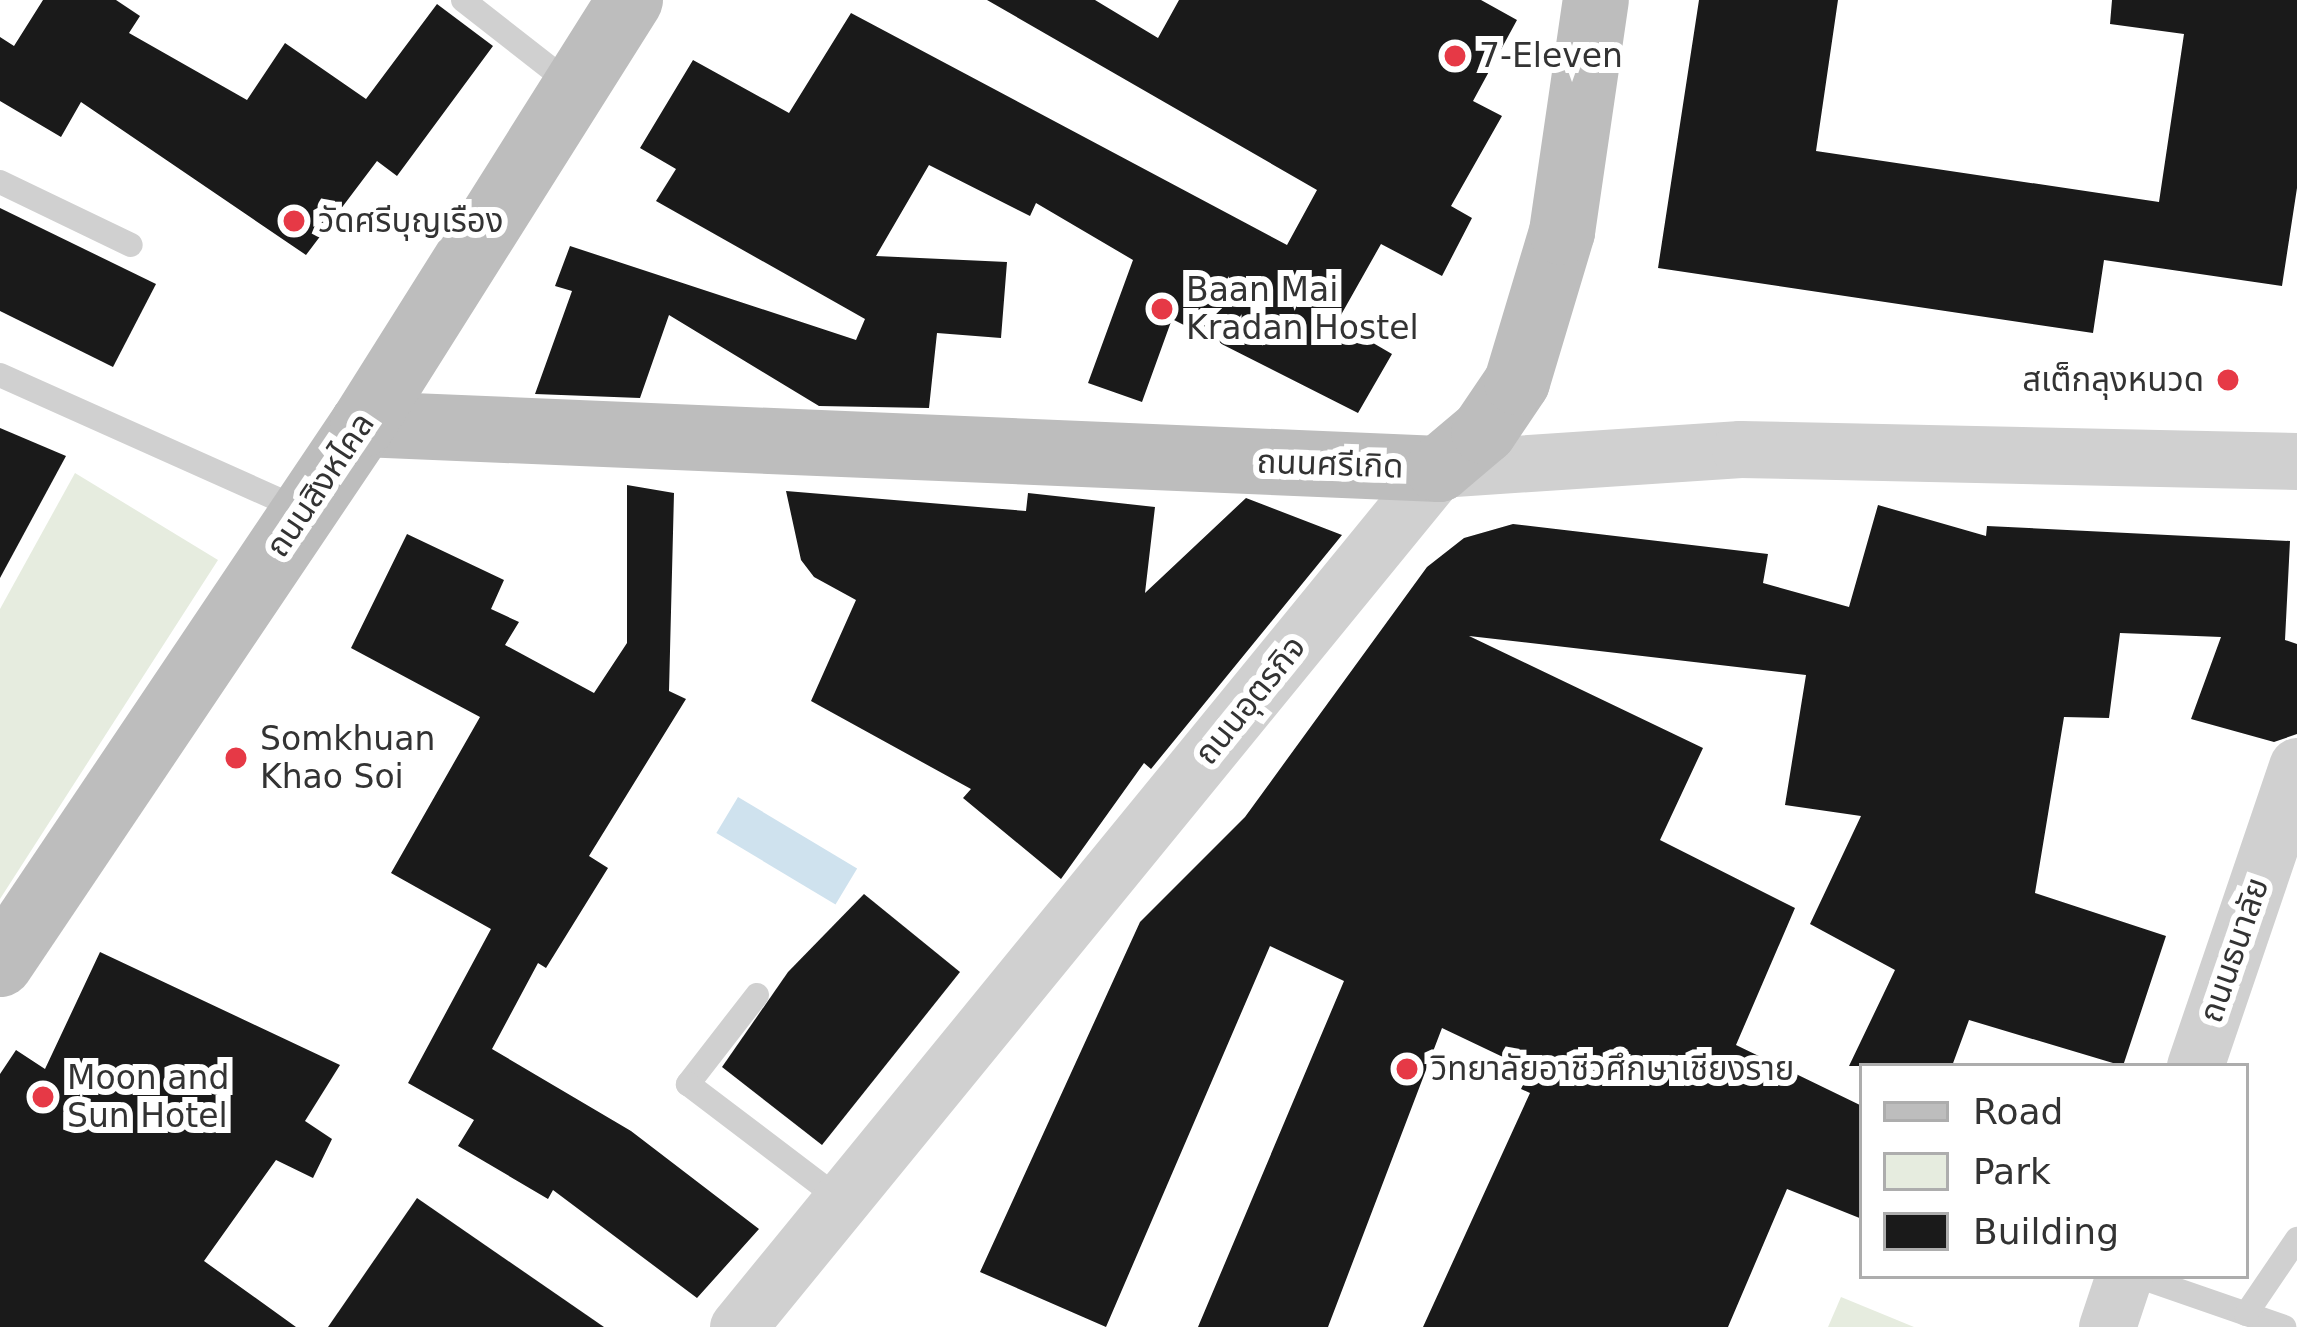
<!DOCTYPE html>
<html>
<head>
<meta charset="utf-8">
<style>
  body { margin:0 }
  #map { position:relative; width:2297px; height:1327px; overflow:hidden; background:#fff; font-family:"DejaVu Sans","Noto Sans Thai",sans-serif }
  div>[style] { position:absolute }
  .green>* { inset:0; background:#e6ecdf }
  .water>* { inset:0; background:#cfe2ee; transform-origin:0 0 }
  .building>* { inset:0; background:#1a1a1a }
  .service>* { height:24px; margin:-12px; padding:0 12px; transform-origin:12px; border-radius:12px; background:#d0d0d0 }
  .tertiary>* { height:57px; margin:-28.5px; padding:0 28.5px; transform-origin:28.5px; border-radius:28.5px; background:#d0d0d0 }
  .secondary>* { height:66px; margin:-33px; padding:0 33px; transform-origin:33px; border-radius:33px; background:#bdbdbd }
  .dots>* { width:33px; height:33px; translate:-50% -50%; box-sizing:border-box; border:6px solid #fff; border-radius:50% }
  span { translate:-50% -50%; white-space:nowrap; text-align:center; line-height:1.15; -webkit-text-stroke:12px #fff; paint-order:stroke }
  .poi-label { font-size:33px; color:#333 }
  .left { translate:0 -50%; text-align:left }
  .right { translate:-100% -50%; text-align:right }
  .street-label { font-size:33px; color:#333 }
  .legend { position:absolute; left:1859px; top:1063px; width:390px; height:216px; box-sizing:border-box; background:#fff; border:3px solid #adadad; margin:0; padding:15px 21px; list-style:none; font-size:36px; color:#333 }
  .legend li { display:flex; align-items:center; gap:24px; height:60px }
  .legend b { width:60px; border:3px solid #adadad }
</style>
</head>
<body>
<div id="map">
  <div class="green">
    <div style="clip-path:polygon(75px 473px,218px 560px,0 899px,0 609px)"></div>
    <div style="clip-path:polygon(1841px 1297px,1914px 1327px,1828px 1327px)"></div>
  </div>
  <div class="water">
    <div style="left:738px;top:797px;width:139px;height:42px;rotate:31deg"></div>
  </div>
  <div class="building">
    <div style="clip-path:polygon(43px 0,116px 0,140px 16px,129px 33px,247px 100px,285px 43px,366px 99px,437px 4px,493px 46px,397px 176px,377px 161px,306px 255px,81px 102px,61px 137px,0 101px,0 37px,14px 46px)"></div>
    <div style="clip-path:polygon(987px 0,1095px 0,1158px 38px,1179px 0,1481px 0,1517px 20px,1473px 101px,1502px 116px,1451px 206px,1472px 218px,1442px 276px,1381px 244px,1337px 322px,1392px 354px,1358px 413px,1172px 319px,1142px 402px,1088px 383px,1133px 260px,1036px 203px,1030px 216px,929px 165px,876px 256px,1007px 262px,1001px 338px,937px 333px,929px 408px,819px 406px,669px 315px,640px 398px,535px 394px,572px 291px,555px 286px,570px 246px,856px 340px,865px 319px,656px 201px,676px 169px,640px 148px,693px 60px,789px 113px,851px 13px,1287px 245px,1317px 190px)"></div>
    <div style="clip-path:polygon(1699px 0,1838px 0,1816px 151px,2159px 202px,2184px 34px,2110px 24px,2112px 0,2297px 0,2297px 188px,2282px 286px,2104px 260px,2093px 333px,1658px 268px)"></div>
    <div style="clip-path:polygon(0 208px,156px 284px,113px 367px,0 311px)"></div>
    <div style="clip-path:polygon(0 428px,66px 456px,0 578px)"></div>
    <div style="clip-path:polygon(627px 485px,674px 493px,669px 691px,686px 699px,589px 856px,608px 868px,546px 968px,538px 963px,492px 1049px,631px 1131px,759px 1229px,697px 1298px,553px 1190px,548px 1199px,458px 1146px,474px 1120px,408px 1083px,491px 929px,391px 873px,480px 717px,351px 648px,407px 534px,504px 580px,491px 609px,519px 622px,505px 645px,594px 693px,627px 643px)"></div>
    <div style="clip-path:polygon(786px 491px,1026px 511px,1028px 493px,1155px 507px,1145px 593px,1246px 498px,1342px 535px,1151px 769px,1144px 763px,1061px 879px,963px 798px,971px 789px,811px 701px,856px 600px,814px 577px,801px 560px)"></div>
    <div style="clip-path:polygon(1878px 505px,1986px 536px,1987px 526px,2290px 541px,2285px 640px,2297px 644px,2297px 734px,2274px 742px,2191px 719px,2221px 637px,2120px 633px,2109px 718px,2064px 717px,2035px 893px,2166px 936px,2123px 1066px,1969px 1020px,1952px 1066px,1849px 1066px,1895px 970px,1810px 924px,1861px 816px,1785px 805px,1806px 675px,1469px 636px,1703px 748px,1660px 840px,1795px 908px,1736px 1045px,1862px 1106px,1862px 1219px,1787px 1189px,1728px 1327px,1423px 1327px,1530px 1093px,1521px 1089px,1530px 1070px,1442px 1028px,1328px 1327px,1198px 1327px,1344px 981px,1270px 946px,1106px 1327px,980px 1272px,1140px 922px,1245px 817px,1427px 567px,1464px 538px,1513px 524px,1768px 554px,1763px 583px,1849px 607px)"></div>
    <div style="clip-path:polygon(864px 894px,960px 972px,822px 1145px,722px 1067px,788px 972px)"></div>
    <div style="clip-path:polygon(100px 952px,340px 1065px,305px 1121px,332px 1139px,313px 1178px,276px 1160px,204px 1261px,296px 1327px,0 1327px,0 1074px,16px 1050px,45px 1069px)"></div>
    <div style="clip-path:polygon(417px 1198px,604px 1327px,328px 1327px)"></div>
  </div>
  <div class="service">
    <div style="left:463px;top:0;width:140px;rotate:38deg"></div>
    <div style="left:0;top:182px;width:145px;rotate:25.7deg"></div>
    <div style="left:0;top:375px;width:328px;rotate:24.1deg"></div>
    <div style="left:757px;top:995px;width:113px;rotate:127.8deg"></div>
    <div style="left:688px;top:1084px;width:192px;rotate:37.2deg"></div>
    <div style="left:2137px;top:1276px;width:156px;rotate:19.1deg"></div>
    <div style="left:2246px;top:1314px;width:91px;rotate:-55.8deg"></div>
  </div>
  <div class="tertiary">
    <div style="left:2195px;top:1066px;width:317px;rotate:-71.2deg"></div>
    <div style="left:738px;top:1327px;width:1108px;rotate:-50.75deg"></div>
    <div style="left:1439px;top:469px;width:302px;rotate:-3.8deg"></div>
    <div style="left:1740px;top:449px;width:557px;rotate:1.23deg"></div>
    <div style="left:2107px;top:1327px;width:54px;rotate:-71.6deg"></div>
  </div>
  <div class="secondary">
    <div style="left:363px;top:424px;width:1077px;rotate:2.39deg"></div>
    <div style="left:1439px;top:469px;width:59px;rotate:-40.2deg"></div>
    <div style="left:1484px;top:431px;width:59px;rotate:-56deg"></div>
    <div style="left:1517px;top:382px;width:157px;rotate:-73.3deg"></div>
    <div style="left:1562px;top:232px;width:234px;rotate:-81.7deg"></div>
    <div style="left:0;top:964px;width:651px;rotate:-56.09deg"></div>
    <div style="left:363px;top:424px;width:501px;rotate:-57.8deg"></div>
  </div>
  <div class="dots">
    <div style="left:1455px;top:56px;background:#e63946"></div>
    <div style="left:294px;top:221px;background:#e63946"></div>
    <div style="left:1162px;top:309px;background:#e63946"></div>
    <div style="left:2228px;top:380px;background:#e63946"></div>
    <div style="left:236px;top:758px;background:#e63946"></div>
    <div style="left:1407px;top:1069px;background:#e63946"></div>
    <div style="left:43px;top:1097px;background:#e63946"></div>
  </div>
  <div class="poi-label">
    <span class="left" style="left:1479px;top:56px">7-Eleven</span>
    <span class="left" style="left:318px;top:221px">วัดศรีบุญเรือง</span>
    <span class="left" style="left:1186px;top:309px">Baan Mai<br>Kradan Hostel</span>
    <span class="right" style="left:2204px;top:380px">สเต็กลุงหนวด</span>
    <span class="left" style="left:260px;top:758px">Somkhuan<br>Khao Soi</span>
    <span class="left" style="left:1431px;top:1069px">วิทยาลัยอาชีวศึกษาเชียงราย</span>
    <span class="left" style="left:67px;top:1097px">Moon and<br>Sun Hotel</span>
  </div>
  <div class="street-label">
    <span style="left:1330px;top:464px;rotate:2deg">ถนนศรีเกิด</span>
    <span style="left:320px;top:485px;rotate:-56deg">ถนนสิงหไคล</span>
    <span style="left:1250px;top:700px;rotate:-51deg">ถนนอุตรกิจ</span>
    <span style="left:2234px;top:950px;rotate:-71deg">ถนนธนาลัย</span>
  </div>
  <ul class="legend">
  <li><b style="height:15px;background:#bdbdbd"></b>Road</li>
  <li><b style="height:33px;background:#e6ecdf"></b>Park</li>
  <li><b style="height:33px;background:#1a1a1a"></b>Building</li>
  </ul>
</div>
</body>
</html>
